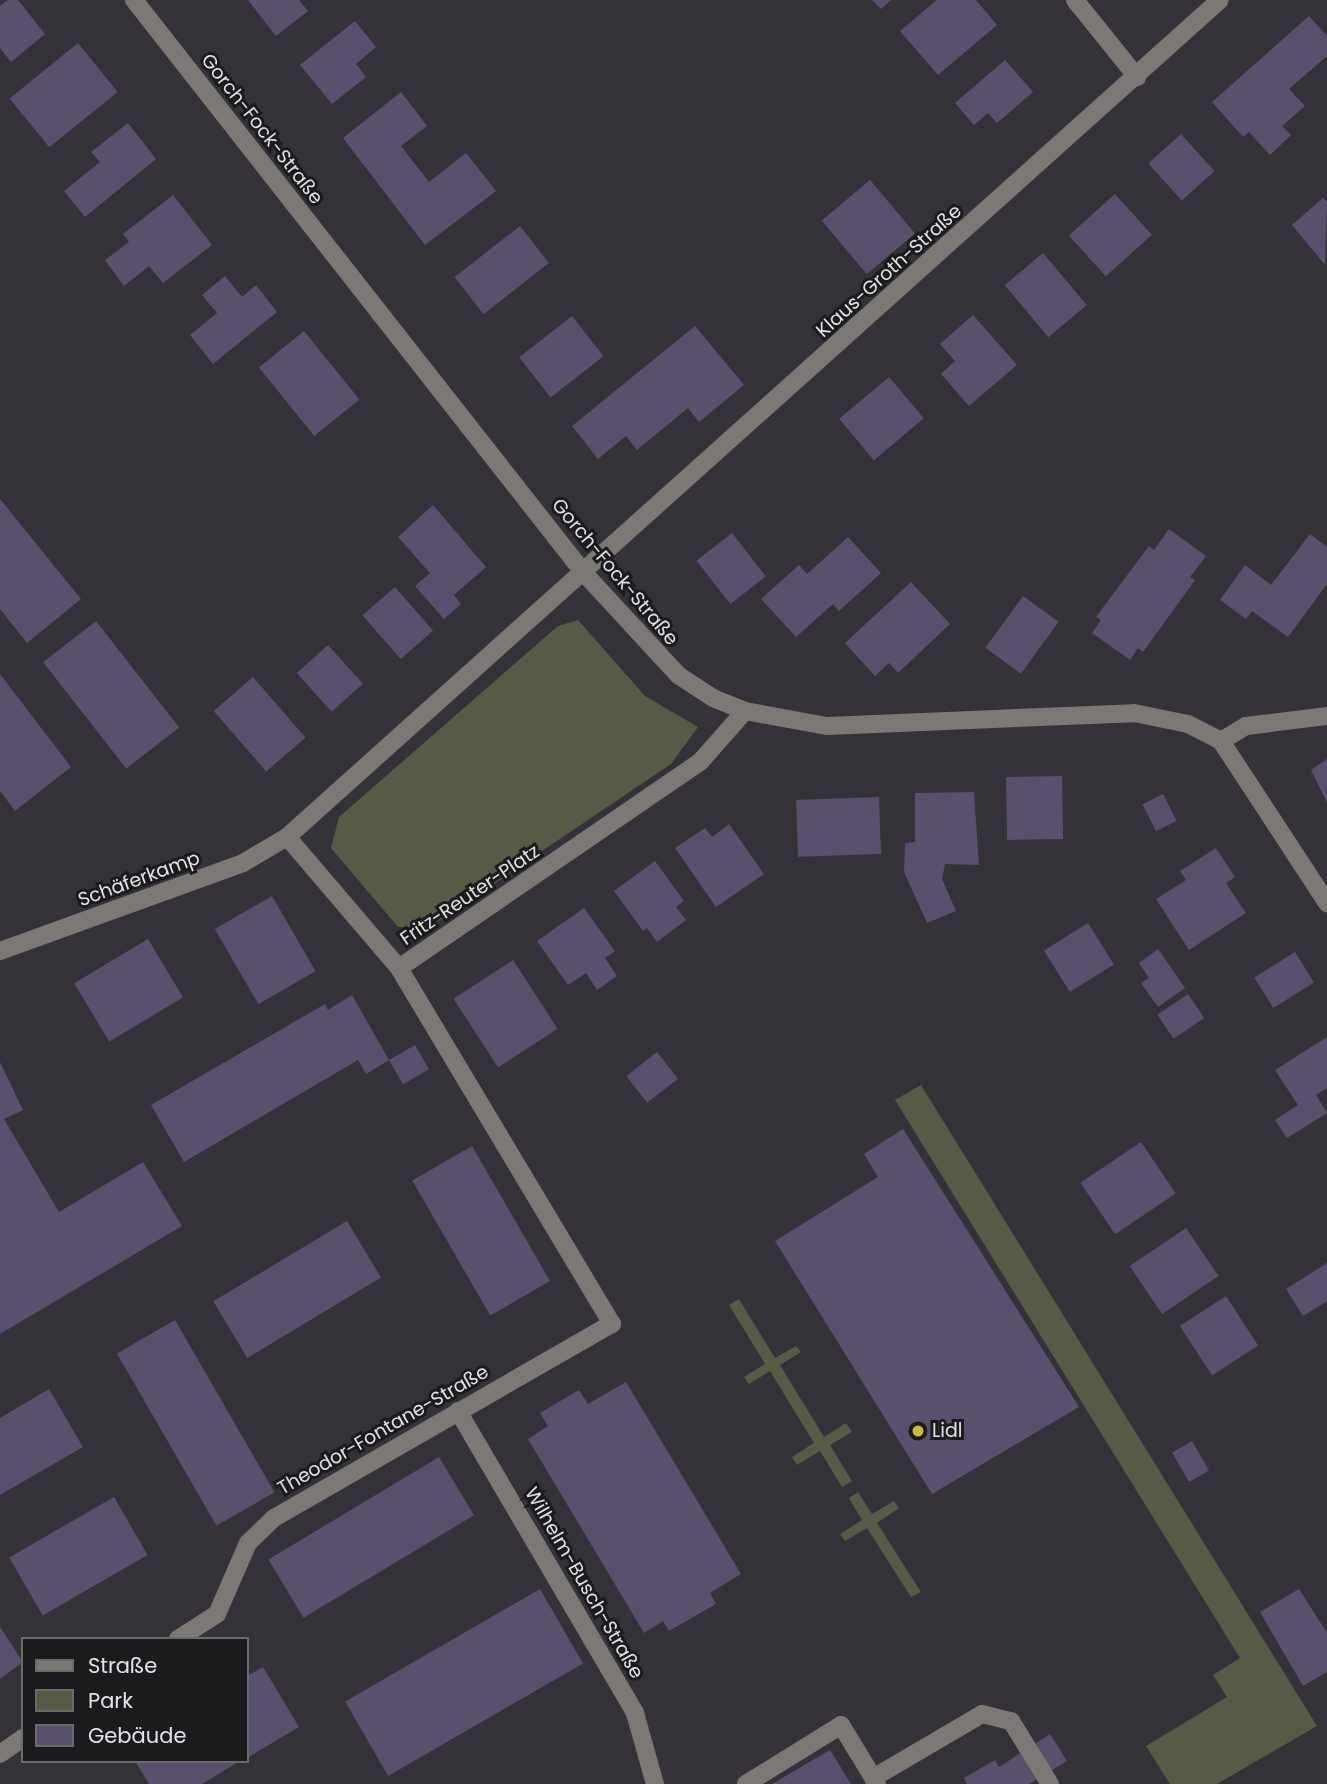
<!DOCTYPE html>
<html>
<head>
<meta charset="utf-8">
<style>
  body { margin:0 }
  #map { position:relative; width:1327px; height:1784px; overflow:hidden; background:#343238; font-family:Poppins,sans-serif }
  div>[style] { position:absolute }
  .green>* { inset:0; background:#575a45 }
  .building>* { inset:0; background:#59506d; transform-origin:0 0 }
  .minor>* { height:18px; margin:-9px; padding:0 9px; transform-origin:9px; border-radius:9px; background:#7b7875 }
  .dots>* { width:19px; height:19px; translate:-50% -50%; box-sizing:border-box; border:4px solid #1b1a1d; border-radius:50% }
  span { translate:-50% -50%; white-space:nowrap; text-align:center; line-height:1.15; -webkit-text-stroke:6px #1b1a1d; paint-order:stroke }
  .street-label { font-size:19px; color:#e3e2e6 }
  .poi-label { font-size:19px; color:#e3e2e6 }
  .left { translate:0 -50%; text-align:left }
  .legend { position:absolute; left:21px; top:1637px; width:228px; height:126px; box-sizing:border-box; background:#1b1a1d; border:2px solid #6b6a6d; margin:0; padding:9px 12px; list-style:none; font-size:21px; color:#e3e2e6 }
  .legend li { display:flex; align-items:center; gap:14px; height:35px }
  .legend b { width:35px; border:2px solid #6b6a6d }
</style>
</head>
<body>
<div id="map">
  <div class="green">
    <div style="clip-path:polygon(578px 620px,645px 696px,698px 727px,671px 764px,428px 928px,398px 927px,331px 848px,339px 817px,558px 626px)"></div>
    <div style="clip-path:polygon(921px 1085px,1317px 1726px,1217px 1784px,1170px 1784px,1146px 1746px,1227px 1697px,1213px 1675px,1240px 1658px,895px 1100px)"></div>
    <div style="clip-path:polygon(739px 1299px,775px 1358px,796px 1346px,801px 1352px,780px 1365px,824px 1437px,846px 1423px,852px 1432px,830px 1445px,852px 1481px,842px 1487px,820px 1451px,797px 1465px,792px 1457px,814px 1443px,770px 1371px,749px 1384px,744px 1377px,765px 1364px,729px 1305px)"></div>
    <div style="clip-path:polygon(858px 1492px,872px 1514px,894px 1501px,899px 1508px,877px 1523px,921px 1592px,911px 1597px,867px 1528px,845px 1541px,840px 1534px,862px 1520px,849px 1498px)"></div>
  </div>
  <div class="building">
    <div style="clip-path:polygon(8px 0,18px 0,45px 34px,11px 62px,0 48px,0 6px)"></div>
    <div style="clip-path:polygon(248px 0,299px 0,308px 11px,276px 36px)"></div>
    <div style="clip-path:polygon(872px 0,891px 0,881px 9px)"></div>
    <div style="clip-path:polygon(937px 0,976px 0,997px 25px,938px 75px,900px 31px)"></div>
    <div style="clip-path:polygon(1309px 16px,1327px 36px,1327px 56px,1289px 89px,1305px 106px,1282px 126px,1291px 135px,1270px 155px,1249px 132px,1243px 137px,1212px 102px)"></div>
    <div style="clip-path:polygon(355px 21px,376px 47px,356px 64px,366px 77px,332px 104px,300px 65px)"></div>
    <div style="left:78px;top:43px;width:63px;height:88px;rotate:51deg"></div>
    <div style="clip-path:polygon(1005px 60px,1033px 92px,997px 123px,988px 113px,974px 125px,955px 103px)"></div>
    <div style="clip-path:polygon(401px 92px,427px 126px,401px 146px,429px 182px,466px 153px,496px 191px,425px 245px,343px 138px)"></div>
    <div style="clip-path:polygon(128px 123px,156px 159px,85px 217px,64px 191px,100px 162px,91px 152px)"></div>
    <div style="left:1181px;top:134px;width:50px;height:44px;rotate:48deg"></div>
    <div style="left:870px;top:180px;width:70px;height:63px;rotate:50deg"></div>
    <div style="left:1115px;top:194px;width:55px;height:62px;rotate:48deg"></div>
    <div style="clip-path:polygon(173px 195px,212px 245px,163px 283px,149px 266px,124px 286px,105px 260px,129px 242px,123px 234px)"></div>
    <div style="clip-path:polygon(1323px 198px,1327px 202px,1325px 265px,1292px 225px)"></div>
    <div style="left:520px;top:226px;width:47px;height:83px;rotate:52deg"></div>
    <div style="left:1043px;top:253px;width:68px;height:50px;rotate:50deg"></div>
    <div style="clip-path:polygon(225px 276px,242px 297px,256px 285px,277px 312px,213px 364px,190px 335px,217px 313px,202px 295px)"></div>
    <div style="clip-path:polygon(973px 315px,1017px 365px,969px 406px,941px 374px,955px 361px,940px 344px)"></div>
    <div style="left:572px;top:316px;width:51px;height:67px;rotate:52deg"></div>
    <div style="clip-path:polygon(695px 326px,744px 385px,699px 422px,688px 408px,637px 450px,626px 436px,598px 459px,572px 426px)"></div>
    <div style="left:304px;top:331px;width:88px;height:58px;rotate:51deg"></div>
    <div style="left:889px;top:377px;width:54px;height:65px;rotate:50deg"></div>
    <div style="clip-path:polygon(0 499px,81px 599px,27px 643px,0 609px)"></div>
    <div style="clip-path:polygon(433px 505px,486px 567px,454px 595px,461px 604px,444px 619px,415px 586px,430px 573px,398px 537px)"></div>
    <div style="clip-path:polygon(1169px 529px,1206px 556px,1190px 577px,1195px 580px,1143px 652px,1138px 648px,1130px 660px,1092px 633px,1101px 620px,1096px 617px,1149px 546px,1154px 550px)"></div>
    <div style="left:732px;top:533px;width:55px;height:45px;rotate:52deg"></div>
    <div style="clip-path:polygon(1310px 534px,1327px 547px,1327px 584px,1288px 637px,1252px 611px,1246px 619px,1220px 600px,1245px 565px,1271px 585px)"></div>
    <div style="clip-path:polygon(848px 537px,881px 573px,839px 611px,833px 604px,796px 637px,761px 599px,799px 565px,807px 574px)"></div>
    <div style="clip-path:polygon(911px 582px,950px 624px,898px 673px,889px 663px,875px 676px,845px 643px)"></div>
    <div style="left:395px;top:587px;width:58px;height:43px;rotate:49deg"></div>
    <div style="left:1023px;top:596px;width:44px;height:64px;rotate:36deg"></div>
    <div style="left:96px;top:621px;width:135px;height:67px;rotate:52deg"></div>
    <div style="left:328px;top:645px;width:52px;height:42px;rotate:48deg"></div>
    <div style="clip-path:polygon(0 674px,71px 767px,15px 811px,0 791px)"></div>
    <div style="left:253px;top:677px;width:80px;height:52px;rotate:49deg"></div>
    <div style="clip-path:polygon(1327px 759px,1327px 803px,1311px 770px)"></div>
    <div style="left:1062px;top:776px;width:63px;height:56px;rotate:89deg"></div>
    <div style="clip-path:polygon(974px 792px,979px 865px,945px 864px,942px 879px,956px 911px,927px 923px,904px 872px,905px 843px,915px 842px,915px 793px)"></div>
    <div style="left:1163px;top:794px;width:30px;height:23px;rotate:63deg"></div>
    <div style="left:879px;top:797px;width:57px;height:83px;rotate:88deg"></div>
    <div style="clip-path:polygon(729px 824px,764px 874px,716px 907px,675px 848px,705px 828px,712px 837px)"></div>
    <div style="clip-path:polygon(1216px 848px,1235px 877px,1226px 883px,1246px 913px,1189px 950px,1156px 899px,1186px 880px,1180px 871px)"></div>
    <div style="clip-path:polygon(655px 861px,684px 901px,676px 907px,686px 920px,657px 942px,647px 928px,643px 931px,614px 891px)"></div>
    <div style="left:272px;top:896px;width:87px;height:66px;rotate:60deg"></div>
    <div style="clip-path:polygon(584px 908px,615px 951px,605px 958px,617px 976px,597px 990px,586px 973px,568px 985px,537px 941px)"></div>
    <div style="left:1088px;top:923px;width:49px;height:52px;rotate:58deg"></div>
    <div style="left:148px;top:939px;width:68px;height:86px;rotate:59deg"></div>
    <div style="clip-path:polygon(1158px 949px,1185px 988px,1158px 1007px,1141px 983px,1149px 978px,1139px 963px)"></div>
    <div style="left:1295px;top:952px;width:36px;height:48px;rotate:58deg"></div>
    <div style="left:513px;top:960px;width:82px;height:71px;rotate:57deg"></div>
    <div style="left:1188px;top:994px;width:29px;height:37px;rotate:56deg"></div>
    <div style="clip-path:polygon(352px 995px,389px 1060px,366px 1074px,358px 1060px,184px 1162px,151px 1105px,325px 1004px,328px 1010px)"></div>
    <div style="clip-path:polygon(1327px 1037px,1327px 1088px,1316px 1095px,1327px 1113px,1287px 1138px,1275px 1120px,1298px 1105px,1275px 1070px)"></div>
    <div style="left:415px;top:1045px;width:28px;height:30px;rotate:60deg"></div>
    <div style="left:657px;top:1052px;width:34px;height:39px;rotate:52deg"></div>
    <div style="clip-path:polygon(0 1062px,23px 1110px,4px 1119px,59px 1212px,143px 1162px,182px 1226px,0 1334px)"></div>
    <div style="clip-path:polygon(903px 1129px,1079px 1407px,932px 1494px,775px 1241px,878px 1177px,864px 1154px)"></div>
    <div style="left:1141px;top:1142px;width:62px;height:73px;rotate:56deg"></div>
    <div style="left:472px;top:1146px;width:156px;height:69px;rotate:60deg"></div>
    <div style="left:347px;top:1221px;width:66px;height:156px;rotate:59deg"></div>
    <div style="left:1186px;top:1228px;width:58px;height:68px;rotate:56deg"></div>
    <div style="clip-path:polygon(1327px 1263px,1327px 1301px,1303px 1316px,1286px 1289px)"></div>
    <div style="left:1226px;top:1296px;width:59px;height:55px;rotate:57deg"></div>
    <div style="left:175px;top:1320px;width:199px;height:67px;rotate:60deg"></div>
    <div style="clip-path:polygon(626px 1382px,741px 1574px,710px 1593px,716px 1604px,669px 1631px,663px 1621px,644px 1633px,528px 1439px,548px 1426px,540px 1413px,579px 1390px,588px 1404px)"></div>
    <div style="clip-path:polygon(49px 1389px,83px 1447px,0 1495px,0 1418px)"></div>
    <div style="left:1192px;top:1441px;width:34px;height:23px;rotate:60deg"></div>
    <div style="left:439px;top:1457px;width:68px;height:199px;rotate:59deg"></div>
    <div style="left:114px;top:1497px;width:67px;height:121px;rotate:60deg"></div>
    <div style="left:540px;top:1589px;width:86px;height:225px;rotate:60deg"></div>
    <div style="clip-path:polygon(1299px 1589px,1327px 1633px,1327px 1672px,1303px 1686px,1260px 1612px)"></div>
    <div style="clip-path:polygon(0 1627px,23px 1662px,0 1679px)"></div>
    <div style="clip-path:polygon(263px 1667px,299px 1727px,247px 1758px,247px 1676px)"></div>
    <div style="clip-path:polygon(1050px 1734px,1067px 1761px,1029px 1784px,967px 1784px,964px 1778px,995px 1760px,999px 1767px)"></div>
    <div style="clip-path:polygon(830px 1750px,851px 1784px,772px 1784px)"></div>
    <div style="clip-path:polygon(135px 1761px,240px 1761px,202px 1784px,149px 1784px)"></div>
  </div>
  <div class="minor">
    <div style="left:134px;top:0;width:729px;rotate:51.86deg"></div>
    <div style="left:584px;top:573px;width:139px;rotate:47.3deg"></div>
    <div style="left:678px;top:675px;width:42px;rotate:33.3deg"></div>
    <div style="left:713px;top:698px;width:35px;rotate:22deg"></div>
    <div style="left:745px;top:711px;width:83px;rotate:10.4deg"></div>
    <div style="left:827px;top:726px;width:307px;rotate:-2.4deg"></div>
    <div style="left:1134px;top:713px;width:55px;rotate:11.5deg"></div>
    <div style="left:1188px;top:724px;width:37px;rotate:27deg"></div>
    <div style="left:1221px;top:741px;width:194px;rotate:56.8deg"></div>
    <div style="left:1075px;top:0;width:99px;rotate:51.2deg"></div>
    <div style="left:1221px;top:741px;width:29px;rotate:-31deg"></div>
    <div style="left:1246px;top:726px;width:82px;rotate:-7deg"></div>
    <div style="left:0;top:951px;width:258px;rotate:-19.9deg"></div>
    <div style="left:243px;top:863px;width:51px;rotate:-30.6deg"></div>
    <div style="left:287px;top:837px;width:1253px;rotate:-41.9deg"></div>
    <div style="left:399px;top:968px;width:365px;rotate:-34.4deg"></div>
    <div style="left:700px;top:762px;width:68px;rotate:-48.6deg"></div>
    <div style="left:458px;top:1411px;width:350px;rotate:59.6deg"></div>
    <div style="left:635px;top:1713px;width:74px;rotate:74.3deg"></div>
    <div style="left:178px;top:1639px;width:46px;rotate:-32.7deg"></div>
    <div style="left:217px;top:1614px;width:77px;rotate:-66.4deg"></div>
    <div style="left:248px;top:1543px;width:36px;rotate:-44deg"></div>
    <div style="left:274px;top:1518px;width:390px;rotate:-29.9deg"></div>
    <div style="left:612px;top:1324px;width:415px;rotate:-120.9deg"></div>
    <div style="left:399px;top:968px;width:172px;rotate:-130.5deg"></div>
    <div style="left:0;top:1754px;width:28px;rotate:-35deg"></div>
    <div style="left:873px;top:1778px;width:126px;rotate:-30.4deg"></div>
    <div style="left:982px;top:1714px;width:30px;rotate:14deg"></div>
    <div style="left:1011px;top:1721px;width:74px;rotate:58.2deg"></div>
    <div style="left:746px;top:1784px;width:112px;rotate:-31.8deg"></div>
    <div style="left:841px;top:1725px;width:69px;rotate:58.6deg"></div>
  </div>
  <div class="dots">
    <div style="left:918px;top:1431px;background:#c9ba3a"></div>
  </div>
  <div class="street-label">
    <span style="left:262px;top:129px;rotate:52deg">Gorch-Fock-Straße</span>
    <span style="left:889px;top:271px;rotate:-42deg">Klaus-Groth-Straße</span>
    <span style="left:615px;top:572px;rotate:50deg">Gorch-Fock-Straße</span>
    <span style="left:139px;top:879px;rotate:-20deg">Schäferkamp</span>
    <span style="left:470px;top:895px;rotate:-34deg">Fritz-Reuter-Platz</span>
    <span style="left:383px;top:1430px;rotate:-30deg">Theodor-Fontane-Straße</span>
    <span style="left:584px;top:1583px;rotate:60deg">Wilhelm-Busch-Straße</span>
  </div>
  <div class="poi-label">
    <span class="left" style="left:932px;top:1431px">Lidl</span>
  </div>
  <ul class="legend">
  <li><b style="height:9px;background:#7b7875"></b>Straße</li>
  <li><b style="height:19px;background:#575a45"></b>Park</li>
  <li><b style="height:19px;background:#59506d"></b>Gebäude</li>
  </ul>
</div>
</body>
</html>
